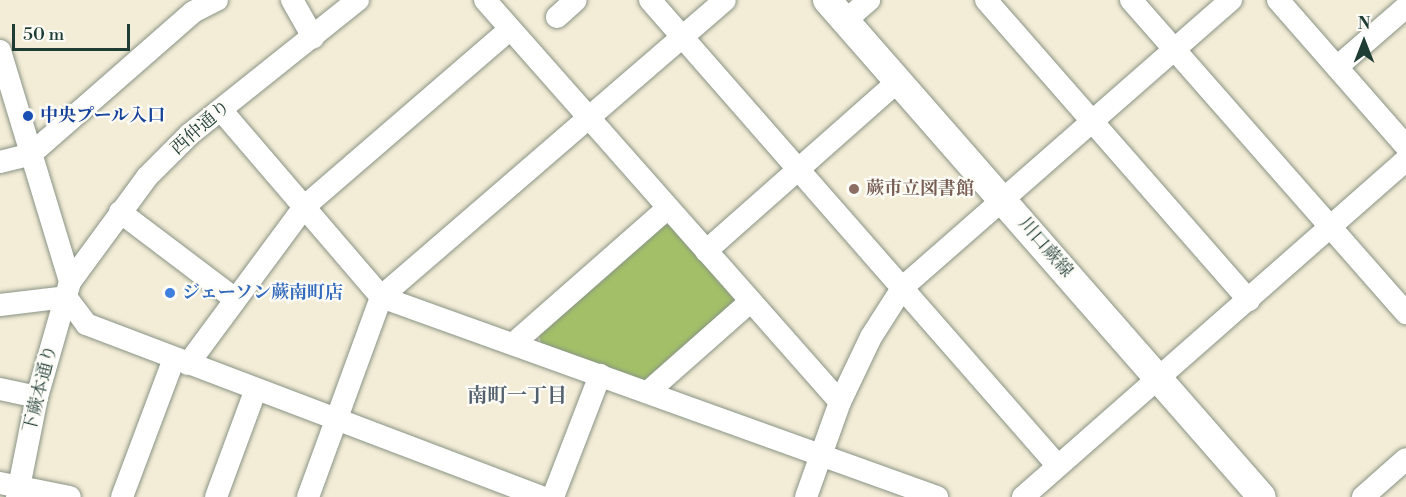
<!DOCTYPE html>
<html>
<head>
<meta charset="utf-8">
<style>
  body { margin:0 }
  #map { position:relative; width:1406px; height:497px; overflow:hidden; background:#f3ecd6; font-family:"Libre Bodoni","Noto Serif JP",serif }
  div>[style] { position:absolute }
  .green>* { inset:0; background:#a3c068 }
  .roads { filter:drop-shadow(0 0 2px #899485) drop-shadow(0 0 2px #899485) }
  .minor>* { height:22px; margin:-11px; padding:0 11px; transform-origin:11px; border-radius:11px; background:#fff }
  .major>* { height:28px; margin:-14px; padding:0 14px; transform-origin:14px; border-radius:14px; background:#fff }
  .dots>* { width:16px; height:16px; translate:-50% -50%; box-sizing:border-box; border:3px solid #fdfcf7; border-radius:50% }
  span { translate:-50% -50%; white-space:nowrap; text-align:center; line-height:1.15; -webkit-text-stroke:4.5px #fdfcf7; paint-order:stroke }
  .transit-label { font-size:18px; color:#164399; font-weight:700 }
  .left { translate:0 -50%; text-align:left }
  .street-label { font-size:18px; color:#1f3d34 }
  .education-label { font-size:18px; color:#785e54; font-weight:700 }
  .shop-label { font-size:18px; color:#366cbe; font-weight:700 }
  .neighbourhood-label { font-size:20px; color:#53606e; font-weight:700 }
  .north { position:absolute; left:1334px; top:12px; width:60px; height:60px; -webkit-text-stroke:4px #fdfcf7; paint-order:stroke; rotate:0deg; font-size:16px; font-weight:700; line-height:24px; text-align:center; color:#1f3d34 }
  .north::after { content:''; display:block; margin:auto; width:21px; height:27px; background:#1f3d34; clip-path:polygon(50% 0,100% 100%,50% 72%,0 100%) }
  .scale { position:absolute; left:12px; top:24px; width:118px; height:27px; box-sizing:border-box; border:3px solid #1f3d34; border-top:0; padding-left:8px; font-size:18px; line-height:21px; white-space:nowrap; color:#1f3d34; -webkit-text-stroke:4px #fdfcf7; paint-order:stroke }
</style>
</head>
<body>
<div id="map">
  <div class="green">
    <div style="clip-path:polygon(661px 225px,669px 225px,739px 304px,647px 384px,542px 346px,538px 332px)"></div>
  </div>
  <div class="roads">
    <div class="minor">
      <div style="left:292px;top:0;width:43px;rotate:60.4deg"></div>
      <div style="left:485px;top:0;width:536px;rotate:48.55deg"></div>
      <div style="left:650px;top:0;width:619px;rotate:48.8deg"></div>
      <div style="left:986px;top:0;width:399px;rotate:48.8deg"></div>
      <div style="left:1131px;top:0;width:417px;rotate:48.7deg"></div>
      <div style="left:1278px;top:0;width:194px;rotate:48.8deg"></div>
      <div style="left:557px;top:17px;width:25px;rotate:-42deg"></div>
      <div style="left:845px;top:21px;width:32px;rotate:-41deg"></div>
      <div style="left:0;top:51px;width:241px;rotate:73.1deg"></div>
      <div style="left:1337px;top:67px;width:91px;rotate:-41deg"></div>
      <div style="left:221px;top:110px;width:246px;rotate:49.4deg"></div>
      <div style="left:381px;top:297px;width:591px;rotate:19.78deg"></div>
      <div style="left:0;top:162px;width:32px;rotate:-14deg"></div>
      <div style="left:31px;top:154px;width:215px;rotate:-41.2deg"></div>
      <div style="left:193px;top:12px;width:27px;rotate:-27deg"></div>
      <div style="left:120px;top:212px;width:144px;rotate:37.1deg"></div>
      <div style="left:706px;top:251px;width:256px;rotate:-41.5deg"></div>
      <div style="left:0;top:305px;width:66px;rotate:-6.9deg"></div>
      <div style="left:66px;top:297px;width:34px;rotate:53deg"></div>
      <div style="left:86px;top:324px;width:488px;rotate:20.8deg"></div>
      <div style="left:513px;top:344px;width:206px;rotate:-41.3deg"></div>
      <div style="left:188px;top:364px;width:195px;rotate:-53.5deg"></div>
      <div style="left:304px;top:207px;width:272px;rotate:-40.8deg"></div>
      <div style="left:0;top:389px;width:38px;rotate:12deg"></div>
      <div style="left:648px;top:392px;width:137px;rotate:-41.5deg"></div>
      <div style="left:0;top:483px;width:71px;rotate:11.3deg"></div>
      <div style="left:17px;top:497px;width:102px;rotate:-78.7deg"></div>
      <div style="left:37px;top:397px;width:120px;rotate:-74deg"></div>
      <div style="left:70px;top:282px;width:130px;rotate:-53.7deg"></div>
      <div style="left:147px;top:177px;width:61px;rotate:-45deg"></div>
      <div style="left:190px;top:134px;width:215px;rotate:-38.6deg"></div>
      <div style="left:122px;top:497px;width:147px;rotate:-69.4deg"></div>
      <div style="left:216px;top:497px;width:115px;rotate:-69.7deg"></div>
      <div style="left:308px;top:497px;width:213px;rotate:-69.9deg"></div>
      <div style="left:381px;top:297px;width:454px;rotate:-40.8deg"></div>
      <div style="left:553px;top:497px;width:131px;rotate:-68.9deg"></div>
      <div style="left:806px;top:497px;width:101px;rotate:-70.3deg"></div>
      <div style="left:840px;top:402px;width:72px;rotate:-64.5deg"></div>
      <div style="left:871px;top:337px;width:59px;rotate:-57.4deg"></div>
      <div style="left:903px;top:287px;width:436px;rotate:-41.2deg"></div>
      <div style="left:1023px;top:497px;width:510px;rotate:-41.34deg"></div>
      <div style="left:1363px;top:497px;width:57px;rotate:-41.5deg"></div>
    </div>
    <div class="major">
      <div style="left:827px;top:0;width:660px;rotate:48.81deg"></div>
    </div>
  </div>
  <div class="dots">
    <div style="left:28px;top:116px;background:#1a4fb4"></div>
    <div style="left:854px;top:189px;background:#8d6e63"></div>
    <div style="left:170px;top:293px;background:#3f7fe0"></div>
  </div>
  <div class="transit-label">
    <span class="left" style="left:40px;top:116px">中央プール入口</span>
  </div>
  <div class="street-label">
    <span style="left:201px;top:128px;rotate:-41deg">西仲通り</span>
    <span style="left:1045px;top:248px;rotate:49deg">川口蕨線</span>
    <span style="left:41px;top:389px;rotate:-76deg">下蕨本通り</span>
  </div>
  <div class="education-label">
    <span class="left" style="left:866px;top:189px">蕨市立図書館</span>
  </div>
  <div class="shop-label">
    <span class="left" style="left:182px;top:293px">ジェーソン蕨南町店</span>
  </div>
  <div class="neighbourhood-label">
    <span style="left:517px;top:396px">南町一丁目</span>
  </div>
  <div class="north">N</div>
  <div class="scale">50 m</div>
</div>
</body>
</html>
